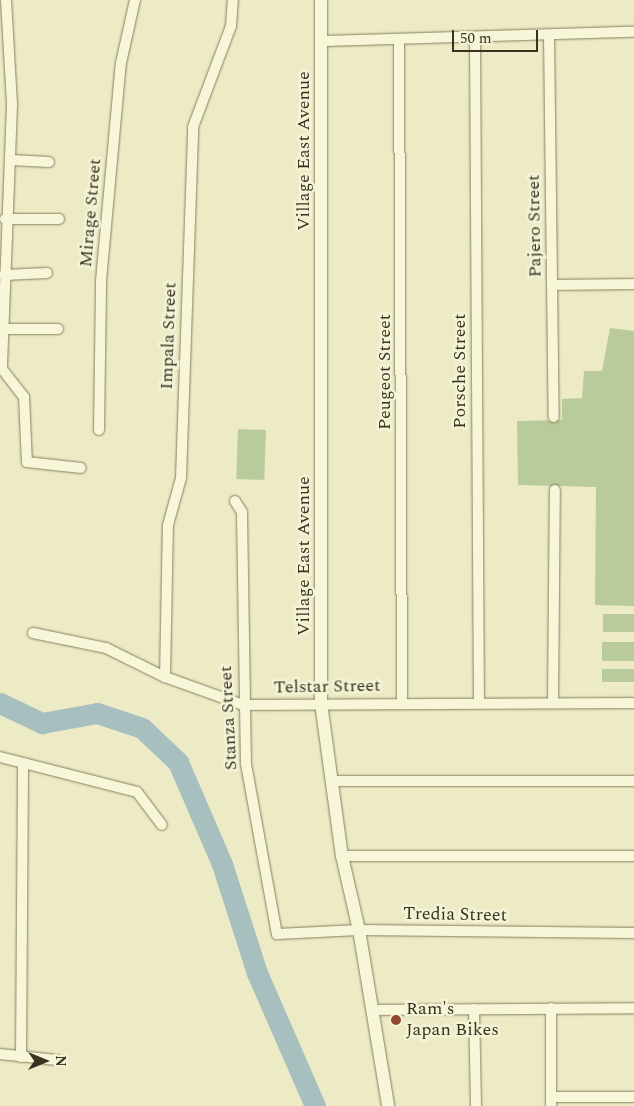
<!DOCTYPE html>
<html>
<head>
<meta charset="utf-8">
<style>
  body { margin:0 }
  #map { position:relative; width:634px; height:1106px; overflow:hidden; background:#ecebc6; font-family:Spectral,serif }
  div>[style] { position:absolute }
  .green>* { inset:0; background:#b9ca9b; transform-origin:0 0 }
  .river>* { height:21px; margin:-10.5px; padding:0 10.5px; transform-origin:10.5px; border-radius:10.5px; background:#a7c0bf }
  .roads { filter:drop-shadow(0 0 1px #877e5d) drop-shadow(0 0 1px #877e5d) }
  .minor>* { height:10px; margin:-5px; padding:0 5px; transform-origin:5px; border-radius:5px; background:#f7f6d9 }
  .tertiary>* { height:12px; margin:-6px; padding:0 6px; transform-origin:6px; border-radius:6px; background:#f7f6d9 }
  .dots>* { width:14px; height:14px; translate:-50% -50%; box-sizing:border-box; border:2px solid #f4f3d6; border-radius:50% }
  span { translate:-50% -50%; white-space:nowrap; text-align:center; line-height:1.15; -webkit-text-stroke:5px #f4f3d6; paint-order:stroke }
  .street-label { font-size:18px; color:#383220 }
  .poi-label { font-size:18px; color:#383220 }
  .left { translate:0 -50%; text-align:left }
  .north { position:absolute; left:20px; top:1036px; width:50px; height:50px; -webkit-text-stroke:4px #f4f3d6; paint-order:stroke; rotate:90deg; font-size:14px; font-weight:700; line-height:20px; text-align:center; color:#383220 }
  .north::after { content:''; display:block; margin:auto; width:18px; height:22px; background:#383220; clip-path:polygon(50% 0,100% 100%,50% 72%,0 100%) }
  .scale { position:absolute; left:452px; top:30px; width:86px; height:22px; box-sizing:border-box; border:2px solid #383220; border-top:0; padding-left:6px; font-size:15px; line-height:18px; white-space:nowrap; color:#383220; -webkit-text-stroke:4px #f4f3d6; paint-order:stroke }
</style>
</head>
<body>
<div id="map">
  <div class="green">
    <div style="clip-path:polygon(610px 328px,634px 331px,634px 606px,595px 605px,596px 487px,518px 485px,517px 421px,562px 420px,562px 399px,582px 398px,584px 371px,602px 371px)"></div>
    <div style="left:238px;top:429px;width:28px;height:50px;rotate:2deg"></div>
    <div style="left:603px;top:614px;width:31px;height:18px"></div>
    <div style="left:602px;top:642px;width:32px;height:19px"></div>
    <div style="left:602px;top:669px;width:32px;height:13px"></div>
  </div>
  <div class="river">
    <div style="left:0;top:703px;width:47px;rotate:25.5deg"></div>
    <div style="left:42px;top:723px;width:56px;rotate:-10.3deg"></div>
    <div style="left:97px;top:713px;width:47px;rotate:18.4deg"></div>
    <div style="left:142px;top:728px;width:50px;rotate:43.4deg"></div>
    <div style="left:178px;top:762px;width:111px;rotate:66.7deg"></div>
    <div style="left:222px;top:864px;width:114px;rotate:72.2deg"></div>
    <div style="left:257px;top:973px;width:145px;rotate:66.4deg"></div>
  </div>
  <div class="roads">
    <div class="minor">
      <div style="left:6px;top:0;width:105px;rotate:86.7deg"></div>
      <div style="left:12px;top:105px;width:264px;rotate:92.2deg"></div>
      <div style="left:2px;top:369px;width:36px;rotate:52deg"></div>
      <div style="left:24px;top:397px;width:65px;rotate:87.4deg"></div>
      <div style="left:27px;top:462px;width:54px;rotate:6.3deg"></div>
      <div style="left:549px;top:35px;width:382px;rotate:89.3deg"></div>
      <div style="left:475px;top:38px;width:665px;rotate:89.66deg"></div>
      <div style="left:399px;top:40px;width:663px;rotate:89.74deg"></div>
      <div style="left:322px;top:41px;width:312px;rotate:-1.7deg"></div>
      <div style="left:11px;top:160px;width:38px;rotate:3deg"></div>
      <div style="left:5px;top:219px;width:54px"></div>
      <div style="left:4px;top:275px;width:43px;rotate:-2.7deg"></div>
      <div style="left:552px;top:285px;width:82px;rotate:-0.7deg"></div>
      <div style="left:3px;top:329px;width:55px"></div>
      <div style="left:99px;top:430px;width:149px;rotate:-89.2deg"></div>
      <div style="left:101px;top:281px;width:219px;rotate:-84.8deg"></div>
      <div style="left:121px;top:63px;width:65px;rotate:-77.5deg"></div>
      <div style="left:235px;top:501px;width:13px;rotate:58deg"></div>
      <div style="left:242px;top:512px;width:252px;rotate:89.1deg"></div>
      <div style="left:246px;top:764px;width:173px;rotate:79.7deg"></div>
      <div style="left:277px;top:934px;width:82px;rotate:-2.8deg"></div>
      <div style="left:359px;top:930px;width:275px;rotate:0.6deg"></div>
      <div style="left:33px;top:633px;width:75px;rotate:11.6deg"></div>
      <div style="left:106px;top:648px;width:66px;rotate:26.2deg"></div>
      <div style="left:165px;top:677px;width:83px;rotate:19.7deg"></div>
      <div style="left:243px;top:705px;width:391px;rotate:-0.3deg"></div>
      <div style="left:165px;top:677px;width:152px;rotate:-88.9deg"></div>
      <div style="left:168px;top:525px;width:49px;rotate:-74.5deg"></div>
      <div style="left:181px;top:478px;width:351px;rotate:-88deg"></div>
      <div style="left:193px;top:127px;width:108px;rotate:-69.4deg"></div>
      <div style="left:231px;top:26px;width:26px;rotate:-86deg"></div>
      <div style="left:553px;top:702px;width:212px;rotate:-89.5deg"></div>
      <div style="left:0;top:757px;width:141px;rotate:14.3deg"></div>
      <div style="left:137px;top:792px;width:41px;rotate:52.9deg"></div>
      <div style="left:331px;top:781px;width:303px"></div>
      <div style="left:342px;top:856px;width:292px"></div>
      <div style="left:474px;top:1009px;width:97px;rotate:88.8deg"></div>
      <div style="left:373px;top:1010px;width:261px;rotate:-0.4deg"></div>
      <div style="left:0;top:1054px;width:57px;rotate:6deg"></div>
      <div style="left:21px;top:1057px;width:294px;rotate:-89.6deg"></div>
      <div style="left:551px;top:1097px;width:83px"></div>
      <div style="left:551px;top:1106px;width:98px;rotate:-90deg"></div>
    </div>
    <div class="tertiary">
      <div style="left:321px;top:0;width:703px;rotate:90deg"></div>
      <div style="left:321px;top:703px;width:154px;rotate:82.2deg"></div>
      <div style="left:342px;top:856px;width:76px;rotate:77.1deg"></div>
      <div style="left:359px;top:930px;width:178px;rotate:80.6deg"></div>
    </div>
  </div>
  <div class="dots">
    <div style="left:396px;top:1020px;background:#93482f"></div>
  </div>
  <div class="street-label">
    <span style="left:304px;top:151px;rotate:-90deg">Village East Avenue</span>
    <span style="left:91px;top:213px;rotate:-85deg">Mirage Street</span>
    <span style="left:535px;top:226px;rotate:-91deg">Pajero Street</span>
    <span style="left:169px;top:336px;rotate:-88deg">Impala Street</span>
    <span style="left:460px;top:371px;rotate:-90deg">Porsche Street</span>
    <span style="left:385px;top:372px;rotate:-90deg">Peugeot Street</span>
    <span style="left:304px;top:556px;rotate:-90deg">Village East Avenue</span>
    <span style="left:327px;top:687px;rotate:-1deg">Telstar Street</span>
    <span style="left:229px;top:718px;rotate:-93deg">Stanza Street</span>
    <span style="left:455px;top:915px;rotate:1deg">Tredia Street</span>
  </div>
  <div class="poi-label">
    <span class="left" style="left:406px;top:1020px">Ram's<br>Japan Bikes</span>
  </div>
  <div class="north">N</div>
  <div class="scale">50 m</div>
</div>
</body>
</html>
